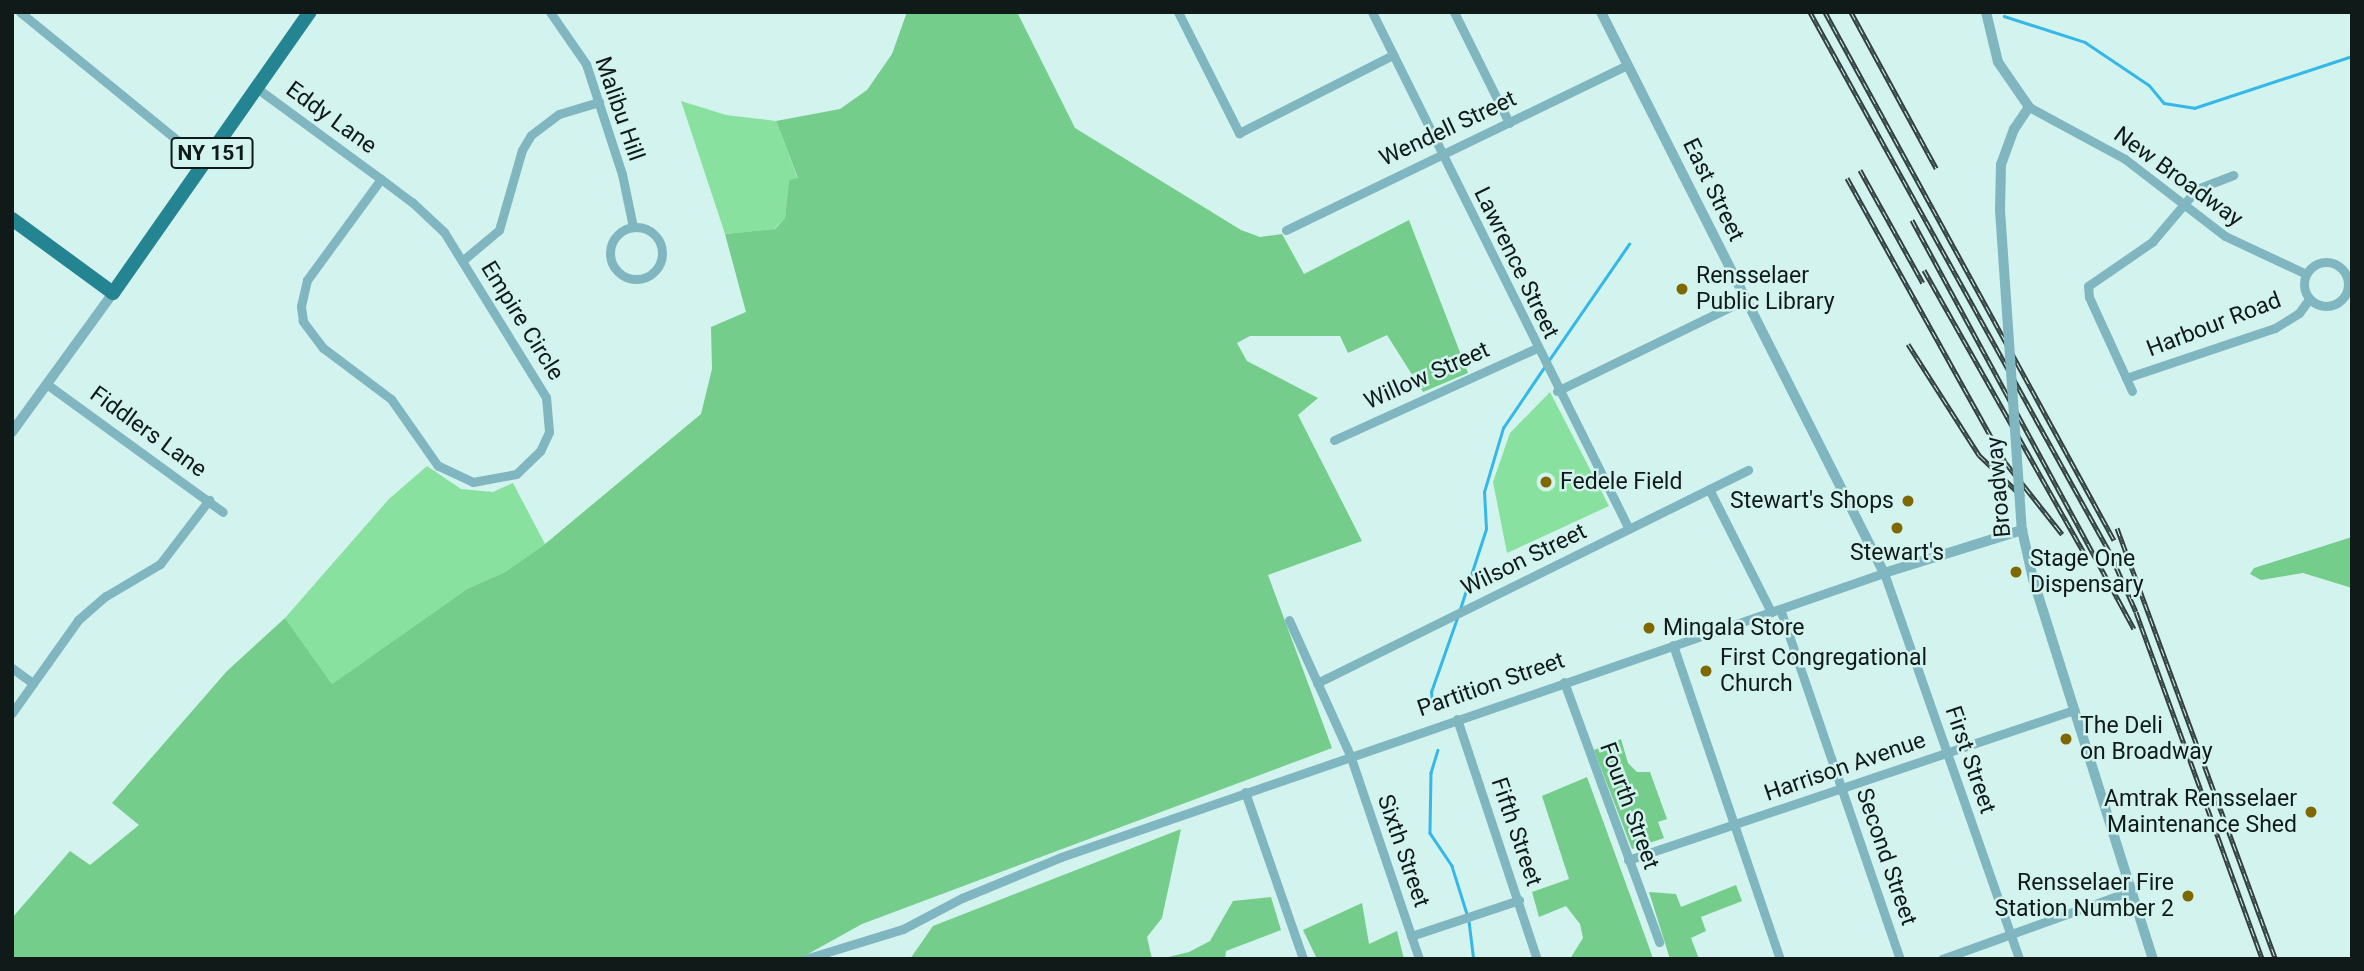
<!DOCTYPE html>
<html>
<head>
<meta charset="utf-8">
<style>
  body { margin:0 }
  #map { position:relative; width:2364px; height:971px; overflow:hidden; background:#d3f3ef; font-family:Roboto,sans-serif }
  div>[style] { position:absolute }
  .green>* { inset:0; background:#88e19e }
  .forest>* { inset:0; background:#74cd8a }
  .stream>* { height:2.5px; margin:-1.25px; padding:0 1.25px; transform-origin:1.25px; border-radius:1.25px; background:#35b8e8 }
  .minor>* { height:9px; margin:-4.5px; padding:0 4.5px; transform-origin:4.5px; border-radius:4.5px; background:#80b6bf }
  .minor>.ring { margin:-4.5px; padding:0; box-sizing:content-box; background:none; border:9px solid #80b6bf; border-radius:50% }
  .tertiary>* { height:10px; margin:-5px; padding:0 5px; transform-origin:5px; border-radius:5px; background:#80b6bf }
  .primary>* { height:14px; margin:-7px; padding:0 7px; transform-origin:7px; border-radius:7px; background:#248491 }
  .rail>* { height:5px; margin-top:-2.5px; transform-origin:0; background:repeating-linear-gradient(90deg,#d3f3ef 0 8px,#31403e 0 16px); box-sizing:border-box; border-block:2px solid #31403e }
  .tertiary-bridge>* { height:10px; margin:-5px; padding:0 5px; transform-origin:5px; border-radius:5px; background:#80b6bf }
  .dots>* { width:19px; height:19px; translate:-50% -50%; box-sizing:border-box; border:4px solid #d3f3ef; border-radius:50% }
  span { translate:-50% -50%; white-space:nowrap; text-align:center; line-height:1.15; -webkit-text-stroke:5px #d3f3ef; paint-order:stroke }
  .shield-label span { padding:2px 5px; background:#d3f3ef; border:2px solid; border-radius:5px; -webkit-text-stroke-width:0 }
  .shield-label { font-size:21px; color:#0f1a19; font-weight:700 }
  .street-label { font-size:23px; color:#0f1a19 }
  .poi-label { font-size:23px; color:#0f1a19 }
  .left { translate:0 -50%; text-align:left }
  .right { translate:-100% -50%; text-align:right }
  .frame { position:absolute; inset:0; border:14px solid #0f1a19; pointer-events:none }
</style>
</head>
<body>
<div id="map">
  <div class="green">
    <div style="clip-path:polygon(681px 101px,726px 115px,776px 121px,798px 179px,789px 180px,785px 218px,774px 229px,725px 234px)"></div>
    <div style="clip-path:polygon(1550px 392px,1609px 506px,1507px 553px,1493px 482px,1510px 433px)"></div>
    <div style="clip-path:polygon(427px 466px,461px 489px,493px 492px,513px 483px,545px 544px,505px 572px,467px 589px,332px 684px,285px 618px,389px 499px)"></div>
  </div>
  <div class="forest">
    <div style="clip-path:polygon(907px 12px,1017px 12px,1075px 128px,1241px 230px,1260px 237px,1282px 234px,1304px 274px,1409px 220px,1468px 373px,1423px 392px,1387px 335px,1348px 353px,1340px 336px,1250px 336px,1237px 343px,1247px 361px,1318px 398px,1298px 415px,1362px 541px,1268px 575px,1332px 748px,862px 924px,799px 959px,12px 959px,12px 918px,70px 851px,90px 865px,139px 825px,112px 803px,227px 671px,285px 618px,332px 684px,467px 589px,505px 572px,545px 544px,701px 414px,712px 369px,711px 327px,746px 312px,725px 234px,775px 229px,785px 218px,789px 180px,798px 178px,776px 121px,840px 109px,867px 90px,892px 54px)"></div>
    <div style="clip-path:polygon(2352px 537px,2352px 588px,2303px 573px,2261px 580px,2250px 574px,2254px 568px)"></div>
    <div style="clip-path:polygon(1621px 739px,1628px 763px,1637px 772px,1650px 772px,1667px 819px,1658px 822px,1664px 838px,1632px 849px,1594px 750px)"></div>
    <div style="clip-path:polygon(1587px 777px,1649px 947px,1653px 959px,1570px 959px,1583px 938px,1580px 924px,1566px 906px,1539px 917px,1532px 892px,1569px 879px,1542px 796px)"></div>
    <div style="clip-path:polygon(1181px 829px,1162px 918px,1147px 937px,1152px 959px,910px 959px,933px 926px)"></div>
    <div style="clip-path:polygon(1736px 885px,1742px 901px,1701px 917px,1706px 931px,1691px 938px,1699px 959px,1670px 959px,1649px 892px,1676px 894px,1681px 907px)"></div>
    <div style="clip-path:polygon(1271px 897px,1281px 930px,1226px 951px,1225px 959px,1160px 959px,1189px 952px,1210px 941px,1233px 901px)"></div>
    <div style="clip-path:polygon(1362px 903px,1369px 944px,1397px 931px,1404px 959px,1317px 959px,1303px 930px)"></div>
  </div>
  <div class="stream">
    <div style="left:2004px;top:16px;width:85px;rotate:17.8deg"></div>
    <div style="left:2085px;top:42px;width:77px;rotate:33.9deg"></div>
    <div style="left:2149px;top:85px;width:23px;rotate:50deg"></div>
    <div style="left:2164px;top:103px;width:30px;rotate:9deg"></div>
    <div style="left:2194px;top:108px;width:166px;rotate:-18.2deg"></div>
    <div style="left:1549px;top:360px;width:141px;rotate:-55.4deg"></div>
    <div style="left:1460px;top:609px;width:84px;rotate:-72deg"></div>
    <div style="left:1486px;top:529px;width:37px;rotate:-93deg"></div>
    <div style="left:1484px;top:492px;width:67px;rotate:-73.5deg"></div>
    <div style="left:1503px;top:428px;width:75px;rotate:-55.9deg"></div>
    <div style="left:1432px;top:705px;width:13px;rotate:-94deg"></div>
    <div style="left:1431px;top:692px;width:78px;rotate:-70.6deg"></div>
    <div style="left:1438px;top:750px;width:24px;rotate:107deg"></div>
    <div style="left:1431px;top:773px;width:60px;rotate:91deg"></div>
    <div style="left:1430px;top:833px;width:40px;rotate:56deg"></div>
    <div style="left:1452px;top:866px;width:50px;rotate:72.6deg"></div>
    <div style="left:1469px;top:921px;width:38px;rotate:83deg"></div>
  </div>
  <div class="minor">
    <div style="left:20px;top:12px;width:239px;rotate:39.2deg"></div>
    <div style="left:550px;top:12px;width:63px;rotate:55.3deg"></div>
    <div style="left:586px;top:64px;width:116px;rotate:71.9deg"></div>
    <div style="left:622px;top:174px;width:54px;rotate:78.3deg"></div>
    <div style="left:1178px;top:12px;width:136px;rotate:63.2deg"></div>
    <div style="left:1239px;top:133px;width:173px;rotate:-26.9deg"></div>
    <div style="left:1372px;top:12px;width:577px;rotate:63.57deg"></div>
    <div style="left:1454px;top:12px;width:124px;rotate:63.6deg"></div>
    <div style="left:258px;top:89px;width:152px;rotate:36.2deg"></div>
    <div style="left:381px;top:179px;width:39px;rotate:37deg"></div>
    <div style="left:412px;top:202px;width:44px;rotate:43.2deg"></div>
    <div style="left:444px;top:232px;width:194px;rotate:58.3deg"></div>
    <div style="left:546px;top:397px;width:35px;rotate:85deg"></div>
    <div style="left:549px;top:432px;width:21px;rotate:115deg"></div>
    <div style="left:540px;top:451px;width:33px;rotate:136deg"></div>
    <div style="left:516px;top:474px;width:44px;rotate:169.5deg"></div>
    <div style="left:473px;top:482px;width:38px;rotate:-155deg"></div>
    <div style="left:438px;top:466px;width:82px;rotate:-125deg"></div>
    <div style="left:391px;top:399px;width:85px;rotate:-143.1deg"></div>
    <div style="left:323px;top:348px;width:34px;rotate:-127deg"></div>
    <div style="left:303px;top:321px;width:15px;rotate:-98deg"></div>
    <div style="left:301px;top:306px;width:27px;rotate:-77deg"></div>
    <div style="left:307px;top:280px;width:125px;rotate:-53.8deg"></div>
    <div style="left:2029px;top:107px;width:109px;rotate:28.4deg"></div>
    <div style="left:2125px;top:159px;width:126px;rotate:37.6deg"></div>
    <div style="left:2225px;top:236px;width:89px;rotate:25.1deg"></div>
    <div class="ring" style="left:610px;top:227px;width:43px;height:43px"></div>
    <div style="left:1286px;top:230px;width:379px;rotate:-25.8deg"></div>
    <div style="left:462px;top:261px;width:48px;rotate:-40deg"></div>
    <div style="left:499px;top:230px;width:83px;rotate:-74deg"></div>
    <div style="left:522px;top:150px;width:17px;rotate:-59deg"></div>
    <div style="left:531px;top:135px;width:35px;rotate:-37deg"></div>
    <div style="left:559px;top:114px;width:42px;rotate:-16.7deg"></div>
    <div class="ring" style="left:2304px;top:262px;width:35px;height:35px"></div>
    <div style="left:2126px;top:378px;width:157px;rotate:-18.6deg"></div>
    <div style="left:2275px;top:328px;width:28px;rotate:-32deg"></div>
    <div style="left:2299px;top:313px;width:17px;rotate:-54deg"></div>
    <div style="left:48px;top:385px;width:216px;rotate:36deg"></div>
    <div style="left:1557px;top:391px;width:208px;rotate:-25.9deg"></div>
    <div style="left:2132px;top:391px;width:103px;rotate:-114.6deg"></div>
    <div style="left:2089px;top:297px;width:11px;rotate:-95deg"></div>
    <div style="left:2088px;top:286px;width:78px;rotate:-34.5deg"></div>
    <div style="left:2152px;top:242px;width:70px;rotate:-49.7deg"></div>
    <div style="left:2197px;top:189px;width:39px;rotate:-21deg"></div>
    <div style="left:1334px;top:440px;width:223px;rotate:-24.4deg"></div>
    <div style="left:1709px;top:489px;width:138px;rotate:63.2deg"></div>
    <div style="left:1780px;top:609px;width:370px;rotate:71.1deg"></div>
    <div style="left:1289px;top:620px;width:148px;rotate:65.7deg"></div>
    <div style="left:1350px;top:755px;width:215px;rotate:71.3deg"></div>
    <div style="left:1673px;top:645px;width:332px;rotate:71.2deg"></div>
    <div style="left:12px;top:668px;width:26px;rotate:36deg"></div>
    <div style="left:1564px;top:682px;width:277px;rotate:69.9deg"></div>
    <div style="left:1317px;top:683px;width:481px;rotate:-26.3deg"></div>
    <div style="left:12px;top:713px;width:114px;rotate:-54.6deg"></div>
    <div style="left:78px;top:620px;width:37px;rotate:-41deg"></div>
    <div style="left:106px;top:596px;width:63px;rotate:-30.7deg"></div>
    <div style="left:160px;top:564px;width:81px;rotate:-52.6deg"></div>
    <div style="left:1457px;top:719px;width:253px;rotate:71.6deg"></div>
    <div style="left:1245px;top:792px;width:177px;rotate:70.8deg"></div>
    <div style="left:1628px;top:860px;width:471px;rotate:-18.6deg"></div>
    <div style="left:1411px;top:936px;width:114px;rotate:-18.4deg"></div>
    <div style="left:805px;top:959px;width:102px;rotate:-17deg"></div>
    <div style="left:903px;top:929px;width:67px;rotate:-27.7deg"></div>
    <div style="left:962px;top:898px;width:107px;rotate:-22.5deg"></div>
    <div style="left:1061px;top:857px;width:871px;rotate:-19.04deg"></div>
    <div style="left:1884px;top:573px;width:409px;rotate:70.7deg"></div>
    <div style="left:1942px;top:959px;width:201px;rotate:-19.8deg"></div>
  </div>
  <div class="tertiary">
    <div style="left:1601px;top:12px;width:628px;rotate:63.23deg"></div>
    <div style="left:1884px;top:573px;width:145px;rotate:-17.3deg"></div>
    <div style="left:2022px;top:530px;width:50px;rotate:77.3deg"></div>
    <div style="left:2033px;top:579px;width:398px;rotate:72.5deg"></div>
    <div style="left:1986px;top:12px;width:51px;rotate:76.5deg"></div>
    <div style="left:1998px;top:62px;width:55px;rotate:55.4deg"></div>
    <div style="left:2029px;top:107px;width:27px;rotate:124deg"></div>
    <div style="left:2014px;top:129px;width:37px;rotate:110deg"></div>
    <div style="left:2001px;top:164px;width:46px;rotate:91.2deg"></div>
    <div style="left:12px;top:432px;width:172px;rotate:-54deg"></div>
  </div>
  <div class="primary">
    <div style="left:12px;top:219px;width:125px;rotate:36.2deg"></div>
    <div style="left:113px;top:293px;width:343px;rotate:-55deg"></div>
  </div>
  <div class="rail">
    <div style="left:1810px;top:12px;width:619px;rotate:60.99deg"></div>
    <div style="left:2110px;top:553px;width:64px;rotate:66.2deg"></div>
    <div style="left:2136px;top:612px;width:369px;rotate:70deg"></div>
    <div style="left:1825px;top:12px;width:602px;rotate:61.31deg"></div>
    <div style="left:1851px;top:12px;width:178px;rotate:61.4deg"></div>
    <div style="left:1860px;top:170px;width:129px;rotate:60.9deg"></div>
    <div style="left:1847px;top:178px;width:325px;rotate:60.9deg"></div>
    <div style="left:2005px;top:462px;width:92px;rotate:51.6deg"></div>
    <div style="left:1912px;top:220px;width:465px;rotate:61.5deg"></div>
    <div style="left:1924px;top:270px;width:329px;rotate:60.5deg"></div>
    <div style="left:1908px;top:344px;width:132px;rotate:57.4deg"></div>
    <div style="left:1979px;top:455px;width:61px;rotate:43.7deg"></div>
    <div style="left:2117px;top:528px;width:459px;rotate:69.8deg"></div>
  </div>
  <div class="tertiary-bridge">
    <div style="left:2000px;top:210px;width:321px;rotate:86.1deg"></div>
  </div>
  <div class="dots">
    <div style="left:1682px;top:289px;background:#806800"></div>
    <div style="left:1546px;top:482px;background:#806800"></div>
    <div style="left:1908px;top:501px;background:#806800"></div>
    <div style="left:1897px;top:528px;background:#806800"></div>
    <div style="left:2016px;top:572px;background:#806800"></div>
    <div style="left:1649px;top:628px;background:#806800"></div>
    <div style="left:1706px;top:671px;background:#806800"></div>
    <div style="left:2066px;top:739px;background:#806800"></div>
    <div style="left:2311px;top:812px;background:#806800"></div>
    <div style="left:2188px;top:896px;background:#806800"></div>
  </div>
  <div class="shield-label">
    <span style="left:212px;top:153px">NY 151</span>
  </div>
  <div class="street-label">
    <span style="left:619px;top:109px;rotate:71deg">Malibu Hill</span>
    <span style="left:331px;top:118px;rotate:36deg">Eddy Lane</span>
    <span style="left:1448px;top:129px;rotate:-25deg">Wendell Street</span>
    <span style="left:2178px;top:177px;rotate:36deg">New Broadway</span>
    <span style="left:1713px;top:190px;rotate:64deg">East Street</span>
    <span style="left:1516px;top:263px;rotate:64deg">Lawrence Street</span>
    <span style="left:522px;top:321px;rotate:58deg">Empire Circle</span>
    <span style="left:2214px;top:325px;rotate:-21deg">Harbour Road</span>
    <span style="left:1427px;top:376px;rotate:-24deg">Willow Street</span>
    <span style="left:148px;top:432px;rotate:36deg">Fiddlers Lane</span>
    <span style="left:1999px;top:487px;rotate:-95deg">Broadway</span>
    <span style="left:1524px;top:560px;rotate:-26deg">Wilson Street</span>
    <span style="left:1491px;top:685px;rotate:-19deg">Partition Street</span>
    <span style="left:1970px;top:760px;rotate:71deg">First Street</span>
    <span style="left:1845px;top:767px;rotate:-19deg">Harrison Avenue</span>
    <span style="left:1629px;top:806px;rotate:70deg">Fourth Street</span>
    <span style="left:1516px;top:832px;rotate:71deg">Fifth Street</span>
    <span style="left:1403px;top:851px;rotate:71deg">Sixth Street</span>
    <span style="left:1886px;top:857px;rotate:71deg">Second Street</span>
  </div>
  <div class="poi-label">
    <span class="left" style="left:1696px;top:289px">Rensselaer<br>Public Library</span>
    <span class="left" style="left:1560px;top:482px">Fedele Field</span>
    <span class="right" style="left:1894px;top:501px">Stewart's Shops</span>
    <span style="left:1897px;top:553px">Stewart's</span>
    <span class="left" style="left:2030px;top:572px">Stage One<br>Dispensary</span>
    <span class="left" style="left:1663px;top:628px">Mingala Store</span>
    <span class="left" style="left:1720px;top:671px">First Congregational<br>Church</span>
    <span class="left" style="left:2080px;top:739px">The Deli<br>on Broadway</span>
    <span class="right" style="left:2297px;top:812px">Amtrak Rensselaer<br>Maintenance Shed</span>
    <span class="right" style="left:2174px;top:896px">Rensselaer Fire<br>Station Number 2</span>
  </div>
  <div class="frame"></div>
</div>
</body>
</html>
